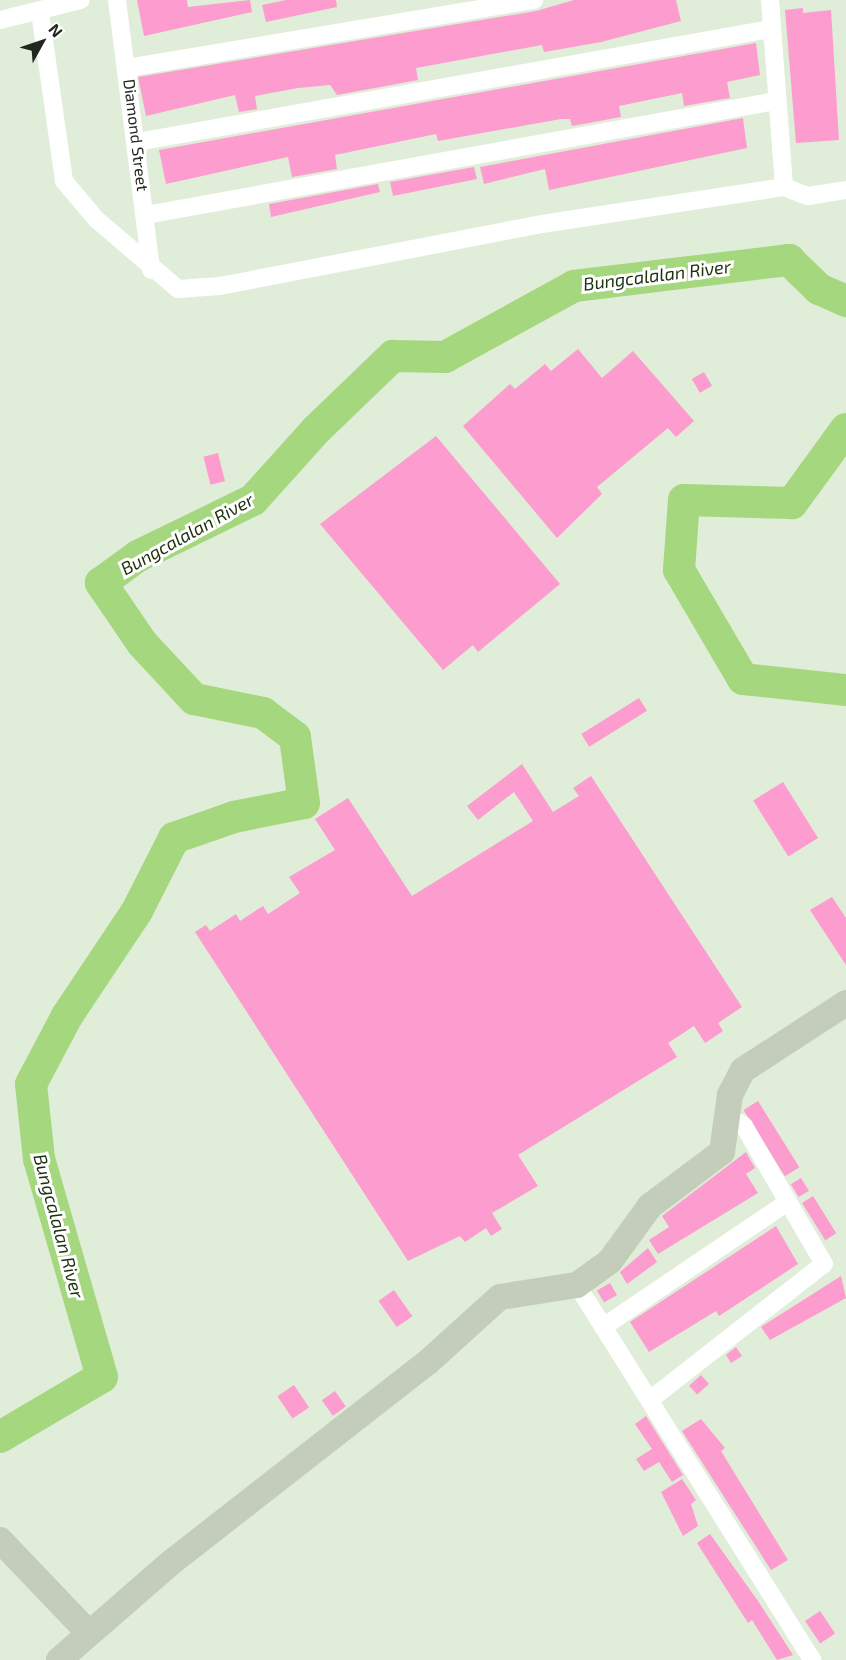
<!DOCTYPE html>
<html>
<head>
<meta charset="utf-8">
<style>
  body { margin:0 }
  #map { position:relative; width:846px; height:1660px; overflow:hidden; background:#e0edd9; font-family:"Exo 2",sans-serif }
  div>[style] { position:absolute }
  .river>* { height:32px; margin:-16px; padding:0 16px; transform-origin:16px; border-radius:16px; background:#a4d77e }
  .building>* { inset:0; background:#fc9ccf; transform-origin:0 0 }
  .street>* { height:18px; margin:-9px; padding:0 9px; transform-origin:9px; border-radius:9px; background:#fff }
  .secondary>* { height:26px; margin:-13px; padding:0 13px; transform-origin:13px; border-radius:13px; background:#c3cdba }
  span { translate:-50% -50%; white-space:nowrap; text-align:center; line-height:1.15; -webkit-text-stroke:6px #fff; paint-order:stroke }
  .street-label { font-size:16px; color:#22271f }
  .water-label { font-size:18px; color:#1d310d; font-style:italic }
  .north { position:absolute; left:12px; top:12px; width:60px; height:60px; -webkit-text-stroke:4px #fff; paint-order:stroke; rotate:50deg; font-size:16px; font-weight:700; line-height:24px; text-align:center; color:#22271f }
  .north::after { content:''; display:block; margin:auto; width:21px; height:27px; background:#22271f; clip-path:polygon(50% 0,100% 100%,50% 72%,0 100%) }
</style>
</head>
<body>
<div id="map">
  <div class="river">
    <div style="left:846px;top:429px;width:92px;rotate:126.1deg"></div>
    <div style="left:792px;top:503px;width:108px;rotate:-178.4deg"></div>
    <div style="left:684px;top:500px;width:70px;rotate:94.1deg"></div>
    <div style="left:679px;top:570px;width:126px;rotate:59.6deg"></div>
    <div style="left:743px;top:679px;width:104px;rotate:6.1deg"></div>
    <div style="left:0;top:1437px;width:118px;rotate:-30.5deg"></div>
    <div style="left:102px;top:1377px;width:227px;rotate:-106.1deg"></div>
    <div style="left:39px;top:1159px;width:75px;rotate:-96.1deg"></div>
    <div style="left:31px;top:1084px;width:77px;rotate:-62.1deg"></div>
    <div style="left:67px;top:1016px;width:126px;rotate:-56.3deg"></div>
    <div style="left:137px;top:911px;width:82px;rotate:-63.1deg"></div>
    <div style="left:174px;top:838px;width:64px;rotate:-19.3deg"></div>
    <div style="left:234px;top:817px;width:71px;rotate:-11.3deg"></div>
    <div style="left:304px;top:803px;width:67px;rotate:-97.8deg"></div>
    <div style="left:295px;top:737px;width:40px;rotate:-143deg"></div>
    <div style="left:263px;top:713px;width:70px;rotate:-168.5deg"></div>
    <div style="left:194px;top:699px;width:76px;rotate:-132.9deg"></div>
    <div style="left:142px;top:643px;width:73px;rotate:-124.3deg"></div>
    <div style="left:101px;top:583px;width:46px;rotate:-36.1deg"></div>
    <div style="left:138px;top:556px;width:128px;rotate:-26deg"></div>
    <div style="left:253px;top:500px;width:94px;rotate:-48deg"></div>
    <div style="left:316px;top:430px;width:107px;rotate:-43.9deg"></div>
    <div style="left:393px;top:356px;width:52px;rotate:1.1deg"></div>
    <div style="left:445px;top:357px;width:147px;rotate:-28.8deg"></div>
    <div style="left:574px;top:286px;width:217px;rotate:-6.9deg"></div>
    <div style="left:789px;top:260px;width:42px;rotate:44deg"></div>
    <div style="left:819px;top:289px;width:30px;rotate:24deg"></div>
  </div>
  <div class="building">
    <div style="clip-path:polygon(137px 0,187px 0,188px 7px,250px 0,252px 12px,144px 36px)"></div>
    <div style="clip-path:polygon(286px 0,336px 0,337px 7px,266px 22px,262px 5px)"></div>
    <div style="clip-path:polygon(574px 0,676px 0,681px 21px,601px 42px,544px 52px,542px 45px,416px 68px,418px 80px,337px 95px,330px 85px,298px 88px,255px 96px,257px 109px,239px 112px,235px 95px,146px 116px,138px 77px,536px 11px)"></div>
    <div style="clip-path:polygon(803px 8px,803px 13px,831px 10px,839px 140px,796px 143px,785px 10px)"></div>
    <div style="clip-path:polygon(756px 43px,760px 75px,727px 82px,730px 98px,684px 106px,682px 93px,619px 106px,621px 117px,572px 126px,570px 119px,561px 119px,438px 141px,436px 134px,335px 155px,337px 169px,292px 177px,288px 157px,166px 184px,159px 150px)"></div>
    <div style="clip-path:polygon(743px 118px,747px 148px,549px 190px,545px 169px,484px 184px,480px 167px)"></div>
    <div style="clip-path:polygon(474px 167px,477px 179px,393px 196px,390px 182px)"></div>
    <div style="clip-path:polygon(378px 184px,380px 192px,271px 217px,269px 204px)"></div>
    <div style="clip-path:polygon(578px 349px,602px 378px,633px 351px,694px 421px,676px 437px,668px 428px,597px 487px,602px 494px,557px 538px,463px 426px,510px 384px,515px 389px,545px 364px,551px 371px)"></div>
    <div style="left:704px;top:372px;width:16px;height:14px;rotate:60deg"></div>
    <div style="clip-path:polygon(436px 436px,560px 584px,478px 652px,473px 645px,443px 670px,320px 524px)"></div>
    <div style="left:218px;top:453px;width:29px;height:15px;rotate:76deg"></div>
    <div style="left:639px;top:698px;width:15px;height:68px;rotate:58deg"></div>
    <div style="clip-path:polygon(522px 764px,553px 812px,579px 796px,573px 788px,591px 776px,742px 1007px,718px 1023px,723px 1031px,705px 1043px,694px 1026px,668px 1043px,677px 1057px,518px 1155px,538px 1186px,492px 1213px,502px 1229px,491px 1236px,486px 1228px,465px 1242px,460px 1236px,408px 1261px,195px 932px,206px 925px,210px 931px,236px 914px,240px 921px,263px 906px,268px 914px,300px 893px,289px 877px,335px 850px,315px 819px,348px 798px,412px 896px,533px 821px,514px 792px,478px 820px,467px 806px)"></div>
    <div style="left:783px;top:782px;width:66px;height:35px;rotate:58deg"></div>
    <div style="clip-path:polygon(832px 897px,846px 918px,846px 965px,810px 910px)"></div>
    <div style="left:758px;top:1101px;width:78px;height:17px;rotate:58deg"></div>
    <div style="clip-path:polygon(746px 1152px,755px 1168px,746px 1174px,758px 1193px,658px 1254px,649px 1240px,669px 1227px,662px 1216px)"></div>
    <div style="left:801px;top:1178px;width:15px;height:12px;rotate:58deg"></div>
    <div style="left:813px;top:1196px;width:44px;height:13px;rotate:58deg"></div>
    <div style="clip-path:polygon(776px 1226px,798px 1264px,719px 1316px,716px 1311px,649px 1352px,630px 1322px)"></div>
    <div style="clip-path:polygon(648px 1248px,657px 1262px,627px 1284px,620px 1272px)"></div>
    <div style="clip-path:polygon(841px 1276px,846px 1298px,770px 1340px,761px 1327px)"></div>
    <div style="left:610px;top:1283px;width:14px;height:15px;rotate:60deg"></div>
    <div style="left:394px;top:1290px;width:32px;height:19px;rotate:55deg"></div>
    <div style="clip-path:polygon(736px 1347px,742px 1356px,731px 1363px,726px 1355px)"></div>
    <div style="left:701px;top:1375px;width:12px;height:16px;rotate:48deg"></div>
    <div style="left:294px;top:1385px;width:27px;height:20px;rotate:56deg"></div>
    <div style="left:335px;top:1391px;width:19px;height:16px;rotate:55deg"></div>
    <div style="clip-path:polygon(646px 1416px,683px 1475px,672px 1482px,659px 1462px,644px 1471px,636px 1459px,652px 1449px,635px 1424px)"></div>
    <div style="clip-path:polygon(701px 1419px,725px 1448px,721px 1451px,788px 1560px,771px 1570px,682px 1431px)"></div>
    <div style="clip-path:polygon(682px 1479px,696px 1500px,691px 1504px,698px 1526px,683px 1536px,661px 1492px)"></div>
    <div style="clip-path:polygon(710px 1534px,758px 1601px,793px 1655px,777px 1660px,752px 1620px,748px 1623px,697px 1543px)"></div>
    <div style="left:820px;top:1611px;width:27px;height:18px;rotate:56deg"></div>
  </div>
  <div class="street">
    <div style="left:117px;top:0;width:272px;rotate:82.8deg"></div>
    <div style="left:770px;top:0;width:188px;rotate:85.7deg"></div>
    <div style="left:40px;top:12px;width:171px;rotate:81.9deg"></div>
    <div style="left:64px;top:181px;width:50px;rotate:49.9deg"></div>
    <div style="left:96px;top:219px;width:108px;rotate:40.5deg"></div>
    <div style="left:178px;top:289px;width:42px;rotate:-4.1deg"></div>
    <div style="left:220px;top:286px;width:328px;rotate:-10.9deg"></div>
    <div style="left:542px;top:224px;width:245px;rotate:-8.7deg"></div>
    <div style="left:784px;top:187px;width:26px;rotate:21deg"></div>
    <div style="left:808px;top:196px;width:38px;rotate:-9deg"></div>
    <div style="left:0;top:20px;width:83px;rotate:-13.9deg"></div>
    <div style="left:127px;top:68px;width:413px;rotate:-9.5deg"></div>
    <div style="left:137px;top:142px;width:644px;rotate:-10.11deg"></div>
    <div style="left:146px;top:215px;width:639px;rotate:-10.27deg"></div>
    <div style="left:577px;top:1285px;width:443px;rotate:57.9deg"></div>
    <div style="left:603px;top:1327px;width:221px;rotate:-34.1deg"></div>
    <div style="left:651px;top:1399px;width:219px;rotate:-38deg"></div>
    <div style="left:824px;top:1264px;width:160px;rotate:-120.1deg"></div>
    <div style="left:744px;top:1126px;width:17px;rotate:-147deg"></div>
  </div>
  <div class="secondary">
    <div style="left:0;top:1540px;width:129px;rotate:46.3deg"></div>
    <div style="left:59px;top:1660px;width:151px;rotate:-41deg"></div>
    <div style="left:173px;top:1561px;width:323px;rotate:-38deg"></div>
    <div style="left:428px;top:1362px;width:97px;rotate:-42.1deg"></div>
    <div style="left:500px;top:1297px;width:78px;rotate:-8.9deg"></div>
    <div style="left:577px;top:1285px;width:41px;rotate:-36deg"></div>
    <div style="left:610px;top:1261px;width:68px;rotate:-54deg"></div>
    <div style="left:650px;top:1206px;width:90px;rotate:-36.9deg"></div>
    <div style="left:722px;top:1152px;width:58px;rotate:-82deg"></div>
    <div style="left:730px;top:1095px;width:28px;rotate:-63deg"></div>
    <div style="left:743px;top:1070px;width:123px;rotate:-33deg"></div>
  </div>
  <div class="street-label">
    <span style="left:136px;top:135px;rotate:83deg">Diamond Street</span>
  </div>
  <div class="water-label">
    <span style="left:657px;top:275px;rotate:-7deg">Bungcalalan River</span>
    <span style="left:187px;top:534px;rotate:-29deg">Bungcalalan River</span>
    <span style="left:59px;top:1226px;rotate:75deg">Bungcalalan River</span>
  </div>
  <div class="north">N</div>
</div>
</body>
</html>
